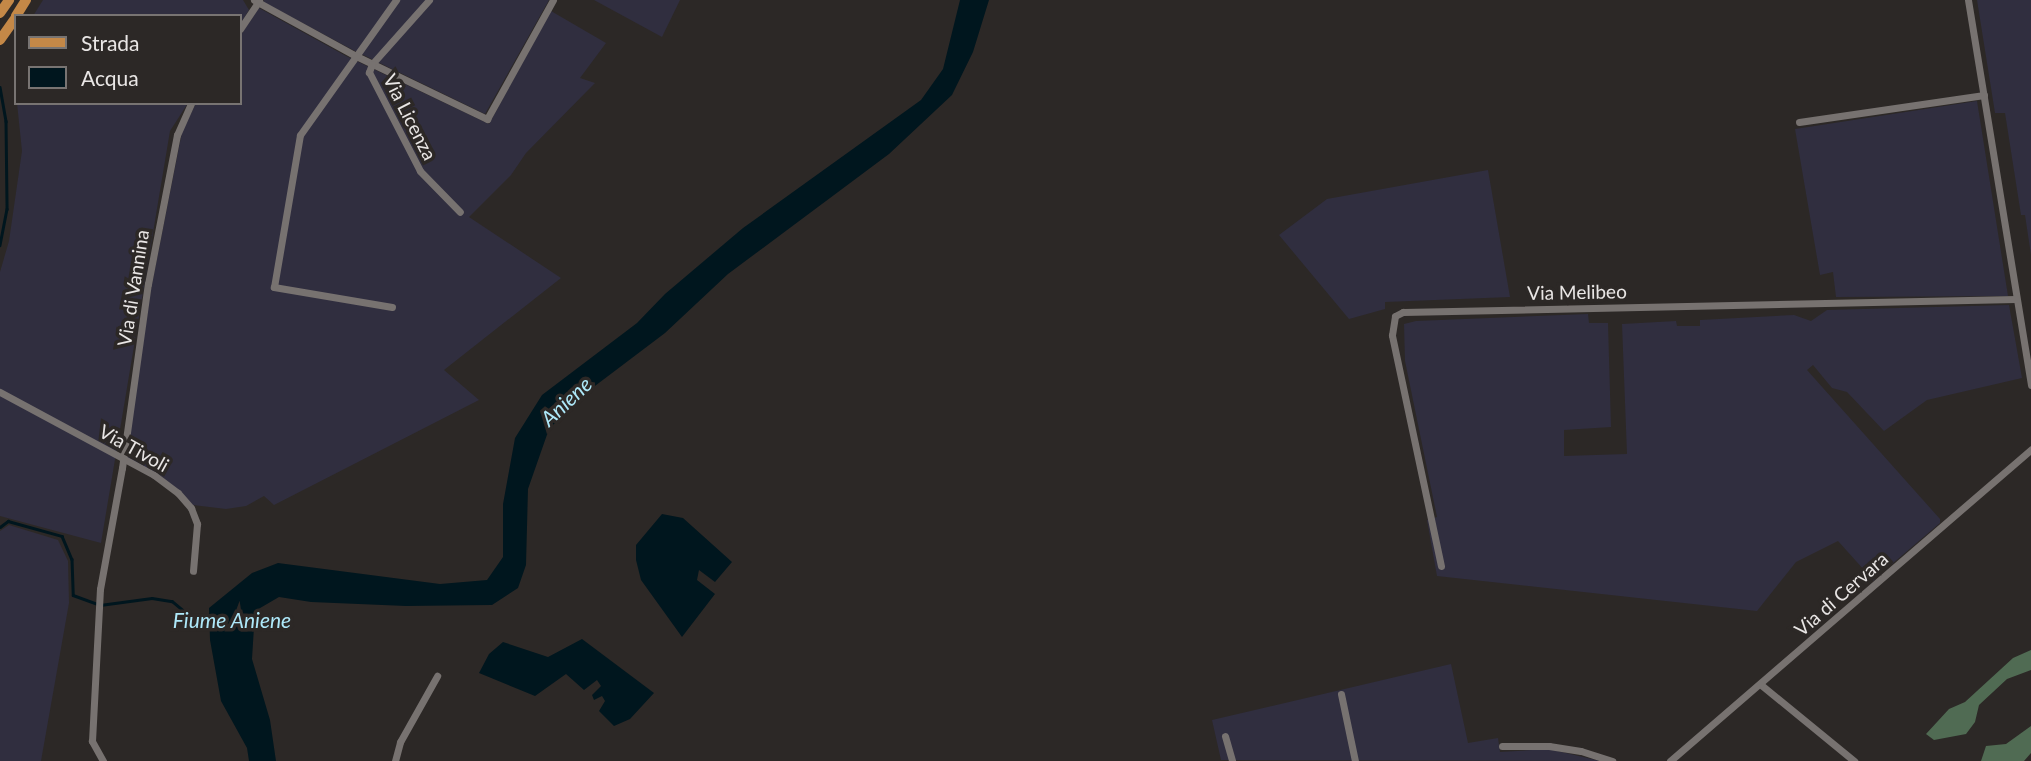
<!DOCTYPE html>
<html>
<head>
<meta charset="utf-8">
<style>
  body { margin:0 }
  #map { position:relative; width:2031px; height:761px; overflow:hidden; background:#2c2826; font-family:Lato,sans-serif }
  div>[style] { position:absolute }
  .industrial>* { inset:0; background:#302e3f }
  .forest>* { inset:0; background:#506b53 }
  .water>* { inset:0; background:#00161e }
  .stream>* { height:2.5px; margin:-1.25px; padding:0 1.25px; transform-origin:1.25px; border-radius:1.25px; background:#00161e }
  .minor>* { height:7px; margin:-3.5px; padding:0 3.5px; transform-origin:3.5px; border-radius:3.5px; background:#777270 }
  .major>* { height:10px; margin:-5px; padding:0 5px; transform-origin:5px; border-radius:5px; background:#c48847 }
  span { translate:-50% -50%; white-space:nowrap; text-align:center; line-height:1.15; -webkit-text-stroke:7px #2c2826; paint-order:stroke }
  .street-label { font-size:19px; color:#e9e6e5 }
  .water-label { font-size:21px; color:#aee8f9; font-style:italic }
  .legend { position:absolute; left:14px; top:14px; width:228px; height:91px; box-sizing:border-box; background:#2c2826; border:2px solid #787472; margin:0; padding:9px 12px; list-style:none; font-size:21px; color:#e9e6e5 }
  .legend li { display:flex; align-items:center; gap:14px; height:35px }
  .legend b { width:35px; border:2px solid #787472 }
</style>
</head>
<body>
<div id="map">
  <div class="industrial">
    <div style="clip-path:polygon(43px 0,243px 0,249px 10px,240px 24px,240px 16px,33px 16px)"></div>
    <div style="clip-path:polygon(264px 0,549px 0,485px 114px,353px 50px,263px 2px)"></div>
    <div style="clip-path:polygon(594px 0,680px 0,662px 37px)"></div>
    <div style="clip-path:polygon(1977px 0,2031px 0,2031px 255px,2025px 215px,2021px 215px,2005px 113px,1995px 113px)"></div>
    <div style="clip-path:polygon(259px 8px,346px 56px,489px 124px,551px 11px,606px 43px,580px 78px,595px 83px,526px 153px,511px 175px,469px 217px,561px 278px,444px 370px,479px 400px,274px 505px,264px 496px,246px 506px,226px 509px,193px 505px,160px 475px,126px 458px,151px 289px,182px 132px,196px 103px,240px 103px,240px 36px)"></div>
    <div style="clip-path:polygon(1977px 101px,2008px 296px,1836px 297px,1833px 272px,1820px 275px,1795px 129px)"></div>
    <div style="clip-path:polygon(17px 103px,188px 103px,170px 131px,101px 543px,0 516px,0 272px,9px 241px,22px 151px)"></div>
    <div style="clip-path:polygon(1488px 170px,1510px 297px,1385px 302px,1385px 309px,1349px 319px,1279px 235px,1327px 199px)"></div>
    <div style="clip-path:polygon(2009px 305px,2022px 378px,1927px 400px,1884px 431px,1847px 392px,1832px 388px,1813px 365px,1807px 370px,1940px 519px,1940px 523px,1892px 564px,1886px 563px,1876px 571px,1874px 581px,1838px 541px,1796px 562px,1757px 611px,1437px 576px,1427px 520px,1437px 517px,1405px 361px,1404px 324px,1416px 321px,1588px 314px,1589px 323px,1608px 323px,1611px 427px,1564px 430px,1564px 456px,1627px 454px,1622px 324px,1676px 321px,1677px 326px,1700px 326px,1700px 320px,1794px 315px,1811px 321px,1827px 310px)"></div>
    <div style="clip-path:polygon(9px 525px,58px 540px,68px 561px,69px 603px,41px 761px,0 761px,0 531px)"></div>
    <div style="clip-path:polygon(1451px 664px,1468px 743px,1498px 738px,1500px 752px,1549px 749px,1600px 761px,1221px 760px,1212px 720px)"></div>
  </div>
  <div class="forest">
    <div style="clip-path:polygon(2031px 650px,2031px 670px,2007px 679px,1979px 705px,1975px 722px,1966px 734px,1934px 740px,1926px 734px,1949px 709px,1965px 702px,2013px 658px)"></div>
    <div style="clip-path:polygon(2031px 726px,2031px 753px,2024px 761px,1981px 761px,1986px 746px,2006px 744px)"></div>
  </div>
  <div class="water">
    <div style="clip-path:polygon(960px 0,989px 0,973px 52px,952px 95px,889px 154px,728px 274px,665px 333px,583px 395px,549px 429px,528px 489px,526px 565px,518px 588px,492px 605px,406px 606px,311px 602px,279px 597px,255px 611px,252px 659px,270px 720px,276px 761px,249px 761px,247px 748px,221px 701px,210px 640px,209px 608px,252px 573px,278px 563px,440px 584px,487px 580px,503px 557px,503px 504px,515px 438px,542px 395px,637px 323px,665px 294px,743px 228px,921px 100px,943px 69px)"></div>
    <div style="clip-path:polygon(662px 514px,683px 518px,732px 562px,715px 582px,699px 570px,697px 580px,715px 594px,682px 637px,641px 580px,636px 560px,636px 545px)"></div>
    <div style="clip-path:polygon(582px 639px,654px 693px,630px 719px,614px 726px,599px 711px,605px 701px,602px 696px,594px 700px,592px 695px,601px 686px,597px 680px,584px 690px,566px 674px,535px 696px,479px 673px,489px 654px,503px 642px,548px 657px)"></div>
  </div>
  <div class="stream">
    <div style="left:0;top:87px;width:35px;rotate:80deg"></div>
    <div style="left:6px;top:121px;width:88px;rotate:89.3deg"></div>
    <div style="left:7px;top:209px;width:37px;rotate:101deg"></div>
    <div style="left:0;top:527px;width:10px;rotate:-37deg"></div>
    <div style="left:8px;top:521px;width:56px;rotate:15.5deg"></div>
    <div style="left:62px;top:536px;width:25px;rotate:67deg"></div>
    <div style="left:72px;top:559px;width:36px;rotate:88deg"></div>
    <div style="left:73px;top:595px;width:29px;rotate:20deg"></div>
    <div style="left:100px;top:605px;width:52px;rotate:-7.7deg"></div>
    <div style="left:152px;top:598px;width:20px;rotate:9deg"></div>
    <div style="left:172px;top:601px;width:26px;rotate:40deg"></div>
    <div style="left:192px;top:618px;width:18px"></div>
  </div>
  <div class="minor">
    <div style="left:254px;top:0;width:114px;rotate:28.8deg"></div>
    <div style="left:354px;top:55px;width:148px;rotate:25.7deg"></div>
    <div style="left:487px;top:119px;width:136px;rotate:-61deg"></div>
    <div style="left:429px;top:0;width:86px;rotate:131.7deg"></div>
    <div style="left:372px;top:64px;width:9px;rotate:111deg"></div>
    <div style="left:369px;top:72px;width:111px;rotate:62.7deg"></div>
    <div style="left:420px;top:171px;width:57px;rotate:45.7deg"></div>
    <div style="left:1968px;top:0;width:390px;rotate:80.7deg"></div>
    <div style="left:240px;top:29px;width:34px;rotate:-56deg"></div>
    <div style="left:1799px;top:122px;width:187px;rotate:-8.3deg"></div>
    <div style="left:392px;top:307px;width:120px;rotate:-170.4deg"></div>
    <div style="left:274px;top:287px;width:154px;rotate:-80.3deg"></div>
    <div style="left:300px;top:135px;width:166px;rotate:-54.6deg"></div>
    <div style="left:0;top:392px;width:175px;rotate:28.3deg"></div>
    <div style="left:154px;top:475px;width:30px;rotate:37deg"></div>
    <div style="left:178px;top:493px;width:20px;rotate:49deg"></div>
    <div style="left:191px;top:508px;width:17px;rotate:69deg"></div>
    <div style="left:197px;top:524px;width:47px;rotate:94.9deg"></div>
    <div style="left:1441px;top:566px;width:236px;rotate:-102deg"></div>
    <div style="left:1392px;top:335px;width:19px;rotate:-81deg"></div>
    <div style="left:1395px;top:316px;width:9px;rotate:-27deg"></div>
    <div style="left:1403px;top:312px;width:613px;rotate:-1.21deg"></div>
    <div style="left:1760px;top:684px;width:122px;rotate:39.3deg"></div>
    <div style="left:1341px;top:694px;width:68px;rotate:78.2deg"></div>
    <div style="left:1225px;top:736px;width:26px;rotate:74deg"></div>
    <div style="left:1502px;top:746px;width:47px"></div>
    <div style="left:1549px;top:746px;width:32px;rotate:9deg"></div>
    <div style="left:1581px;top:751px;width:33px;rotate:18deg"></div>
    <div style="left:103px;top:761px;width:23px;rotate:-119deg"></div>
    <div style="left:92px;top:741px;width:152px;rotate:-87deg"></div>
    <div style="left:100px;top:589px;width:123px;rotate:-79.7deg"></div>
    <div style="left:122px;top:468px;width:186px;rotate:-82deg"></div>
    <div style="left:148px;top:284px;width:152px;rotate:-79deg"></div>
    <div style="left:177px;top:135px;width:35px;rotate:-66deg"></div>
    <div style="left:395px;top:761px;width:20px;rotate:-75deg"></div>
    <div style="left:400px;top:742px;width:76px;rotate:-60.7deg"></div>
    <div style="left:1670px;top:761px;width:477px;rotate:-40.8deg"></div>
  </div>
  <div class="major">
    <div style="left:0;top:13px;width:16px;rotate:-55deg"></div>
    <div style="left:16px;top:16px;width:19px;rotate:-58deg"></div>
    <div style="left:0;top:40px;width:28px;rotate:-55deg"></div>
  </div>
  <div class="street-label">
    <span style="left:410px;top:117px;rotate:63deg">Via Licenza</span>
    <span style="left:133px;top:288px;rotate:-81deg">Via di Vannina</span>
    <span style="left:1577px;top:292px;rotate:-1deg">Via Melibeo</span>
    <span style="left:134px;top:448px;rotate:29deg">Via Tivoli</span>
    <span style="left:1841px;top:594px;rotate:-41deg">Via di Cervara</span>
  </div>
  <div class="water-label">
    <span style="left:566px;top:401px;rotate:-43deg">Aniene</span>
    <span style="left:232px;top:620px">Fiume Aniene</span>
  </div>
  <ul class="legend">
  <li><b style="height:9px;background:#c48847"></b>Strada</li>
  <li><b style="height:19px;background:#00161e"></b>Acqua</li>
  </ul>
</div>
</body>
</html>
